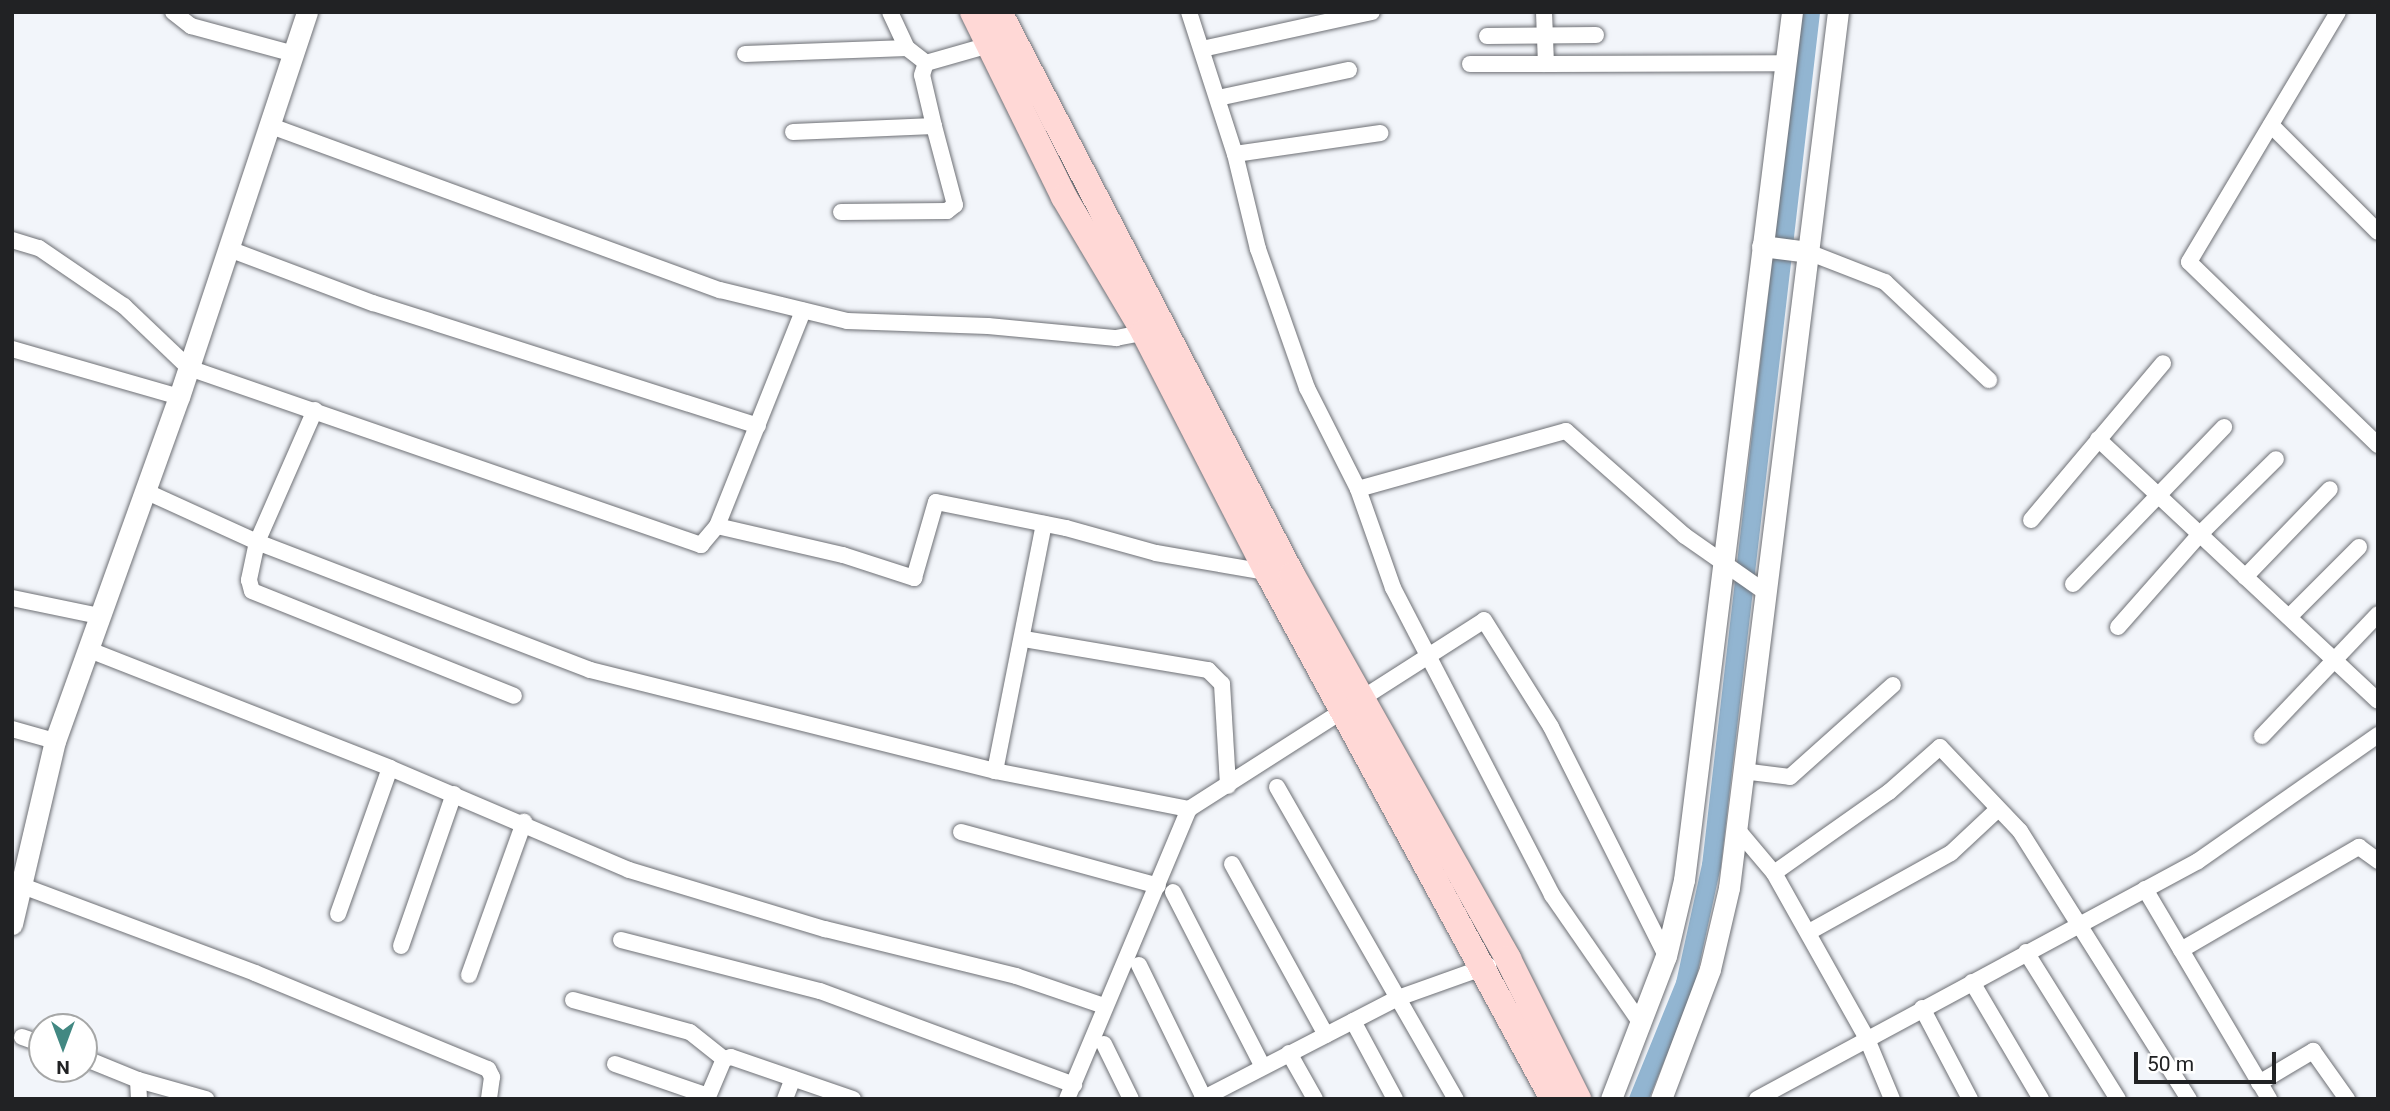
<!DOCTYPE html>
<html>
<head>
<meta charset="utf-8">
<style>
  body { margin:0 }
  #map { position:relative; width:2390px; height:1111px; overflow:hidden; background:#f2f5fa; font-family:Roboto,sans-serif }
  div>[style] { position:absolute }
  .canal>* { height:19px; margin:-9.5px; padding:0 9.5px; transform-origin:9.5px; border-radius:9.5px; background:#92b5d1 }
  .roads { filter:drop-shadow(0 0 2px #6e7075) drop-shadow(0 0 2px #6e7075) }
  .minor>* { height:16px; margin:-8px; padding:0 8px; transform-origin:8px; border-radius:8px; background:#fff }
  .tertiary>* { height:21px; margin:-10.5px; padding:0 10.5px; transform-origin:10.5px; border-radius:10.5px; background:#fff }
  .primary>* { height:26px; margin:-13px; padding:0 13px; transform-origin:13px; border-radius:13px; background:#ffd8d6 }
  span { translate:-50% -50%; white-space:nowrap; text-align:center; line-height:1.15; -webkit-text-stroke:5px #fff; paint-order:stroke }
  .frame { position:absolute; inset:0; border:14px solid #212224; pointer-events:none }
  .north { position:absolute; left:28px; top:1013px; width:70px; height:70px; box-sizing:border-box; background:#fff; border:2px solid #a6a7a7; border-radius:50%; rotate:180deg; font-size:19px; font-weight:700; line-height:28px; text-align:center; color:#212224 }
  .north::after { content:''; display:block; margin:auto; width:24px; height:32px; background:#428882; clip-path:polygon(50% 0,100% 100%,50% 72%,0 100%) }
  .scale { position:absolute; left:2134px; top:1052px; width:142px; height:32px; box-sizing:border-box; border:4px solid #212224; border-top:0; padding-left:9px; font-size:21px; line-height:24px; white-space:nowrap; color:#212224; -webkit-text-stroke:5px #fff; paint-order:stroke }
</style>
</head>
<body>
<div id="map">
  <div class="canal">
    <div style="left:1638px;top:1099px;width:125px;rotate:-67.9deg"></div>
    <div style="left:1685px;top:983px;width:121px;rotate:-77.6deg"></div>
    <div style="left:1711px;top:865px;width:859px;rotate:-83.38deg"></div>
  </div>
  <div class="roads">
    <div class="minor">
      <div style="left:173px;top:12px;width:23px;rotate:38deg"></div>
      <div style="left:191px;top:26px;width:107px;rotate:15.2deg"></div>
      <div style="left:890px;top:12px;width:40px;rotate:65deg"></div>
      <div style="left:1189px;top:12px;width:149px;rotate:72.1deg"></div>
      <div style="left:1235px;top:154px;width:98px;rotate:76.4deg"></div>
      <div style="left:1258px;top:249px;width:147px;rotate:70.6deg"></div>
      <div style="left:1307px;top:388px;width:113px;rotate:63.2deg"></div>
      <div style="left:1358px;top:489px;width:105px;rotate:70.5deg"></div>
      <div style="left:1393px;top:588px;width:346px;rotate:62.6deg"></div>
      <div style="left:1552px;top:895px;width:158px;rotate:55.3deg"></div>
      <div style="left:1544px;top:12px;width:52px;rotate:87.8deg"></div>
      <div style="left:1546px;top:64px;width:240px;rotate:-0.2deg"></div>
      <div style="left:2338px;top:12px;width:291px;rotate:120.8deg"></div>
      <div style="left:2189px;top:262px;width:263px;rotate:44.1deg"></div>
      <div style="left:1487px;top:36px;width:109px;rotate:-0.5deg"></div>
      <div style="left:1202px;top:49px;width:174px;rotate:-12.3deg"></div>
      <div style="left:745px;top:54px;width:162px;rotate:-2.1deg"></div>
      <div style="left:907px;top:48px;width:24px;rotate:38deg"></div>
      <div style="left:1470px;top:64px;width:76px"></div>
      <div style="left:1218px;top:98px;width:134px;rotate:-12.1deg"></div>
      <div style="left:2271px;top:125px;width:151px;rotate:45deg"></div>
      <div style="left:271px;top:126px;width:478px;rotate:20.1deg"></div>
      <div style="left:720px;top:290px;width:131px;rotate:13.7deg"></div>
      <div style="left:847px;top:321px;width:141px;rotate:2deg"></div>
      <div style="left:988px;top:326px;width:129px;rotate:5.4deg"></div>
      <div style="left:1116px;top:338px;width:36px;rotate:-11deg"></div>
      <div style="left:793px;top:132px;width:141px;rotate:-2.4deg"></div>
      <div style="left:934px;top:126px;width:52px;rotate:-103.2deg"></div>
      <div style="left:922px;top:75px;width:13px;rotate:-72deg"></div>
      <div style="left:926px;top:63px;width:73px;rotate:-15.9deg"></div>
      <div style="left:1235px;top:154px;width:147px;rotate:-8.2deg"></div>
      <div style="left:841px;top:212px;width:106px;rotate:-0.5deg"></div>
      <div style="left:947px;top:211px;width:10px;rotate:-37deg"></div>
      <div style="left:955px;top:205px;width:82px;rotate:-104.9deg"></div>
      <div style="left:12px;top:240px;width:28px;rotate:17deg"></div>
      <div style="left:39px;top:248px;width:103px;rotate:34.3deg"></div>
      <div style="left:124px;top:306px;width:90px;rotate:43.6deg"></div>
      <div style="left:189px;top:368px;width:542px;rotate:19.07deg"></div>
      <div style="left:701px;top:545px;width:25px;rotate:-50deg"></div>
      <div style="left:717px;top:526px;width:129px;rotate:13deg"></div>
      <div style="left:843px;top:555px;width:75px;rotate:17.9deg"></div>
      <div style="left:914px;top:578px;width:79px;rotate:-73.9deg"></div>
      <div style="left:936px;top:502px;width:133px;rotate:11.3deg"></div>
      <div style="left:1066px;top:528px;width:93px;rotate:15.5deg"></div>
      <div style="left:1156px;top:553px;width:118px;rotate:9.8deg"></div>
      <div style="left:229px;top:249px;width:154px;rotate:20.6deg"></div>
      <div style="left:373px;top:303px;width:404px;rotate:17.7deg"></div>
      <div style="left:1808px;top:252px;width:83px;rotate:21.3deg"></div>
      <div style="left:1885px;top:282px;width:143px;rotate:43.3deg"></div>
      <div style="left:12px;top:349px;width:174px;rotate:16deg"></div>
      <div style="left:315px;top:410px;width:144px;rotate:113.7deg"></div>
      <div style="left:257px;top:542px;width:39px;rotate:102deg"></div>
      <div style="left:249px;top:580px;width:11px;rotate:75deg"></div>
      <div style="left:252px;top:591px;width:282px;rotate:21.8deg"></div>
      <div style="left:2098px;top:439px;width:383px;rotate:43.1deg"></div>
      <div style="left:1358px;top:489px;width:216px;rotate:-15.6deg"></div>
      <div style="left:1566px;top:431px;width:159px;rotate:41.4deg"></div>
      <div style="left:1685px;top:536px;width:98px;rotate:35deg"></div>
      <div style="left:145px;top:491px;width:123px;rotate:24.5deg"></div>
      <div style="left:257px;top:542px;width:357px;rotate:21deg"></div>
      <div style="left:590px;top:670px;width:417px;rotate:14deg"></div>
      <div style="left:995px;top:771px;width:198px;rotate:11.1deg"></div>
      <div style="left:2031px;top:520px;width:205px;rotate:-49.9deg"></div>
      <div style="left:717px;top:526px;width:232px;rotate:-68.2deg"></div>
      <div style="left:2245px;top:577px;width:122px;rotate:-46deg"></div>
      <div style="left:2073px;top:584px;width:218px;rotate:-46.1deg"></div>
      <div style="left:12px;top:598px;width:89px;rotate:11.7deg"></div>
      <div style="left:2289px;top:617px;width:99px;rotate:-45deg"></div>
      <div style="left:2118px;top:627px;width:123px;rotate:-48.6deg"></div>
      <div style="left:2199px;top:535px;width:108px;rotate:-44.6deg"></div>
      <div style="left:1024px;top:639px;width:187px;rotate:9.6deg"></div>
      <div style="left:1208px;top:670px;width:20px;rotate:45deg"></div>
      <div style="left:1222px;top:684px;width:102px;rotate:86.6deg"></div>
      <div style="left:87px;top:649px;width:326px;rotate:21.4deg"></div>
      <div style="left:390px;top:768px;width:260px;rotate:23.1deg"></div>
      <div style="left:629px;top:870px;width:205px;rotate:16.8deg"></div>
      <div style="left:825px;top:929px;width:197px;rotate:13.8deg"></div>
      <div style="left:1016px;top:976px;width:93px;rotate:18.8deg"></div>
      <div style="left:12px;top:729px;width:45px;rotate:15.6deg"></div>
      <div style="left:2262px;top:736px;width:168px;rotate:-46.4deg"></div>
      <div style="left:995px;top:771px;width:252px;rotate:-78.8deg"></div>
      <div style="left:1742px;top:771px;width:48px;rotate:7.1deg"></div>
      <div style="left:1790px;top:777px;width:138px;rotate:-41.8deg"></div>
      <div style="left:1277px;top:787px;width:360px;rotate:60.2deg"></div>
      <div style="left:1736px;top:828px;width:59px;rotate:49.8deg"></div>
      <div style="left:1774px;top:873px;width:141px;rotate:-35.2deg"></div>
      <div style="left:1889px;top:792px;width:68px;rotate:-41.4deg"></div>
      <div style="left:1940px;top:747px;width:116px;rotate:46.4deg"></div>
      <div style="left:2020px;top:831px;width:317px;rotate:57.8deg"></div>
      <div style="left:961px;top:832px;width:204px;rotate:15.3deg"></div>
      <div style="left:1232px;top:864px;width:195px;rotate:61.2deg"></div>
      <div style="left:1774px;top:873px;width:190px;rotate:60.7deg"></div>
      <div style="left:1867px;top:1039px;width:65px;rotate:67.4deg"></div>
      <div style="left:12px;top:882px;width:259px;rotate:20.5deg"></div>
      <div style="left:255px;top:973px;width:252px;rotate:22.4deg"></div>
      <div style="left:488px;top:1069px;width:9px;rotate:63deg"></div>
      <div style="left:492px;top:1077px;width:22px;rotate:98deg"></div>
      <div style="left:2145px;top:889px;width:244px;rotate:59.4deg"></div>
      <div style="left:1173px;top:892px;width:195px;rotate:62.8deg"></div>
      <div style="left:338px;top:914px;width:155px;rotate:-70.4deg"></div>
      <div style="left:1809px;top:932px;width:162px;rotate:-29.1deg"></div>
      <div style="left:1951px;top:853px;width:62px;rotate:-43deg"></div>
      <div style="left:621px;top:940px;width:205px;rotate:14.4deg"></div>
      <div style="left:820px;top:991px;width:271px;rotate:20.3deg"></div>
      <div style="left:401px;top:946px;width:161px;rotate:-70.8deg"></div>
      <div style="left:2181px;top:950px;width:206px;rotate:-30.1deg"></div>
      <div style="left:2359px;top:847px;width:24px;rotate:36deg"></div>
      <div style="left:2026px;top:952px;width:173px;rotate:58deg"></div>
      <div style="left:1139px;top:965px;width:148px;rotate:64deg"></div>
      <div style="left:469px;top:975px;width:163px;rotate:-70.2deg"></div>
      <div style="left:1972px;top:982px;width:136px;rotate:59.5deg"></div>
      <div style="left:573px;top:1000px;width:121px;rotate:15.3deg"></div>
      <div style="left:690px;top:1032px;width:43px;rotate:38.5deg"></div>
      <div style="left:1922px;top:1008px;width:103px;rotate:62.2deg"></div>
      <div style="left:1353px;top:1021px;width:89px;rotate:61.7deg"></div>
      <div style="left:22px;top:1037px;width:21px;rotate:19deg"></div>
      <div style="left:1104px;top:1044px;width:61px;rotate:63.9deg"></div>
      <div style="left:1289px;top:1053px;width:53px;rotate:60.5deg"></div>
      <div style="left:84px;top:1058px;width:58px;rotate:22.2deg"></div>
      <div style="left:138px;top:1080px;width:19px;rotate:87deg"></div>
      <div style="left:615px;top:1064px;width:98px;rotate:19deg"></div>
      <div style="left:138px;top:1080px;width:71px;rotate:15.6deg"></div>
      <div style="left:2259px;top:1083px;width:63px;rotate:-30.7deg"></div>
      <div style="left:2313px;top:1051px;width:59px;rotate:54.7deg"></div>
      <div style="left:707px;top:1099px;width:43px;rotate:-67deg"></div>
      <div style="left:724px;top:1059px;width:7px;rotate:-16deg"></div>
      <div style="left:731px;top:1057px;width:129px;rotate:19deg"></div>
      <div style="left:785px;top:1099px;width:22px;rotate:-69deg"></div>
      <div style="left:1067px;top:1099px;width:315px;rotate:-67.2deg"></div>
      <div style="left:1189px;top:809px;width:350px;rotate:-32.6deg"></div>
      <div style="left:1484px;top:620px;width:126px;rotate:57.9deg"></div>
      <div style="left:1551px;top:727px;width:256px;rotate:63.3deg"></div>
      <div style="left:1202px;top:1099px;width:220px;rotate:-27.3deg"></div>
      <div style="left:1398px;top:998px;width:96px;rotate:-19.6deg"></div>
      <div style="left:1757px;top:1099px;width:501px;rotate:-28.35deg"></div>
      <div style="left:2198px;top:861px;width:220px;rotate:-35deg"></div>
    </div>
    <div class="tertiary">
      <div style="left:1762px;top:246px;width:46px;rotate:7.4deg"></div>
      <div style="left:12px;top:924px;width:188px;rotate:-76.8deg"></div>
      <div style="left:55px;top:741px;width:366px;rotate:-70.2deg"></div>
      <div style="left:179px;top:397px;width:406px;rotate:-71.6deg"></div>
      <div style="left:1611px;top:1099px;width:153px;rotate:-69deg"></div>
      <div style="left:1666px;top:956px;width:78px;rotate:-76.7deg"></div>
      <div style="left:1684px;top:880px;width:875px;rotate:-82.91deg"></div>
      <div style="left:1661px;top:1099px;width:139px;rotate:-69.3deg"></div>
      <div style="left:1710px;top:969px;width:83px;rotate:-76.8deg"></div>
      <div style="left:1729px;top:888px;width:883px;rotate:-82.91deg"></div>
    </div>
    <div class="primary">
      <div style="left:973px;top:12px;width:206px;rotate:63.8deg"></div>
      <div style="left:1064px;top:197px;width:157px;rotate:59.3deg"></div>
      <div style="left:1144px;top:332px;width:271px;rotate:62.8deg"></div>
      <div style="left:1268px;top:573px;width:598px;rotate:61.55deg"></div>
      <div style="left:999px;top:12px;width:635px;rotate:62.51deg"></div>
      <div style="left:1292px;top:575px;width:441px;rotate:60.6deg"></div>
      <div style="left:1508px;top:959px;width:157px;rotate:63.4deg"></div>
    </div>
  </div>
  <div class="frame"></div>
  <div class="north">N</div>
  <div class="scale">50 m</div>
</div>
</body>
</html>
